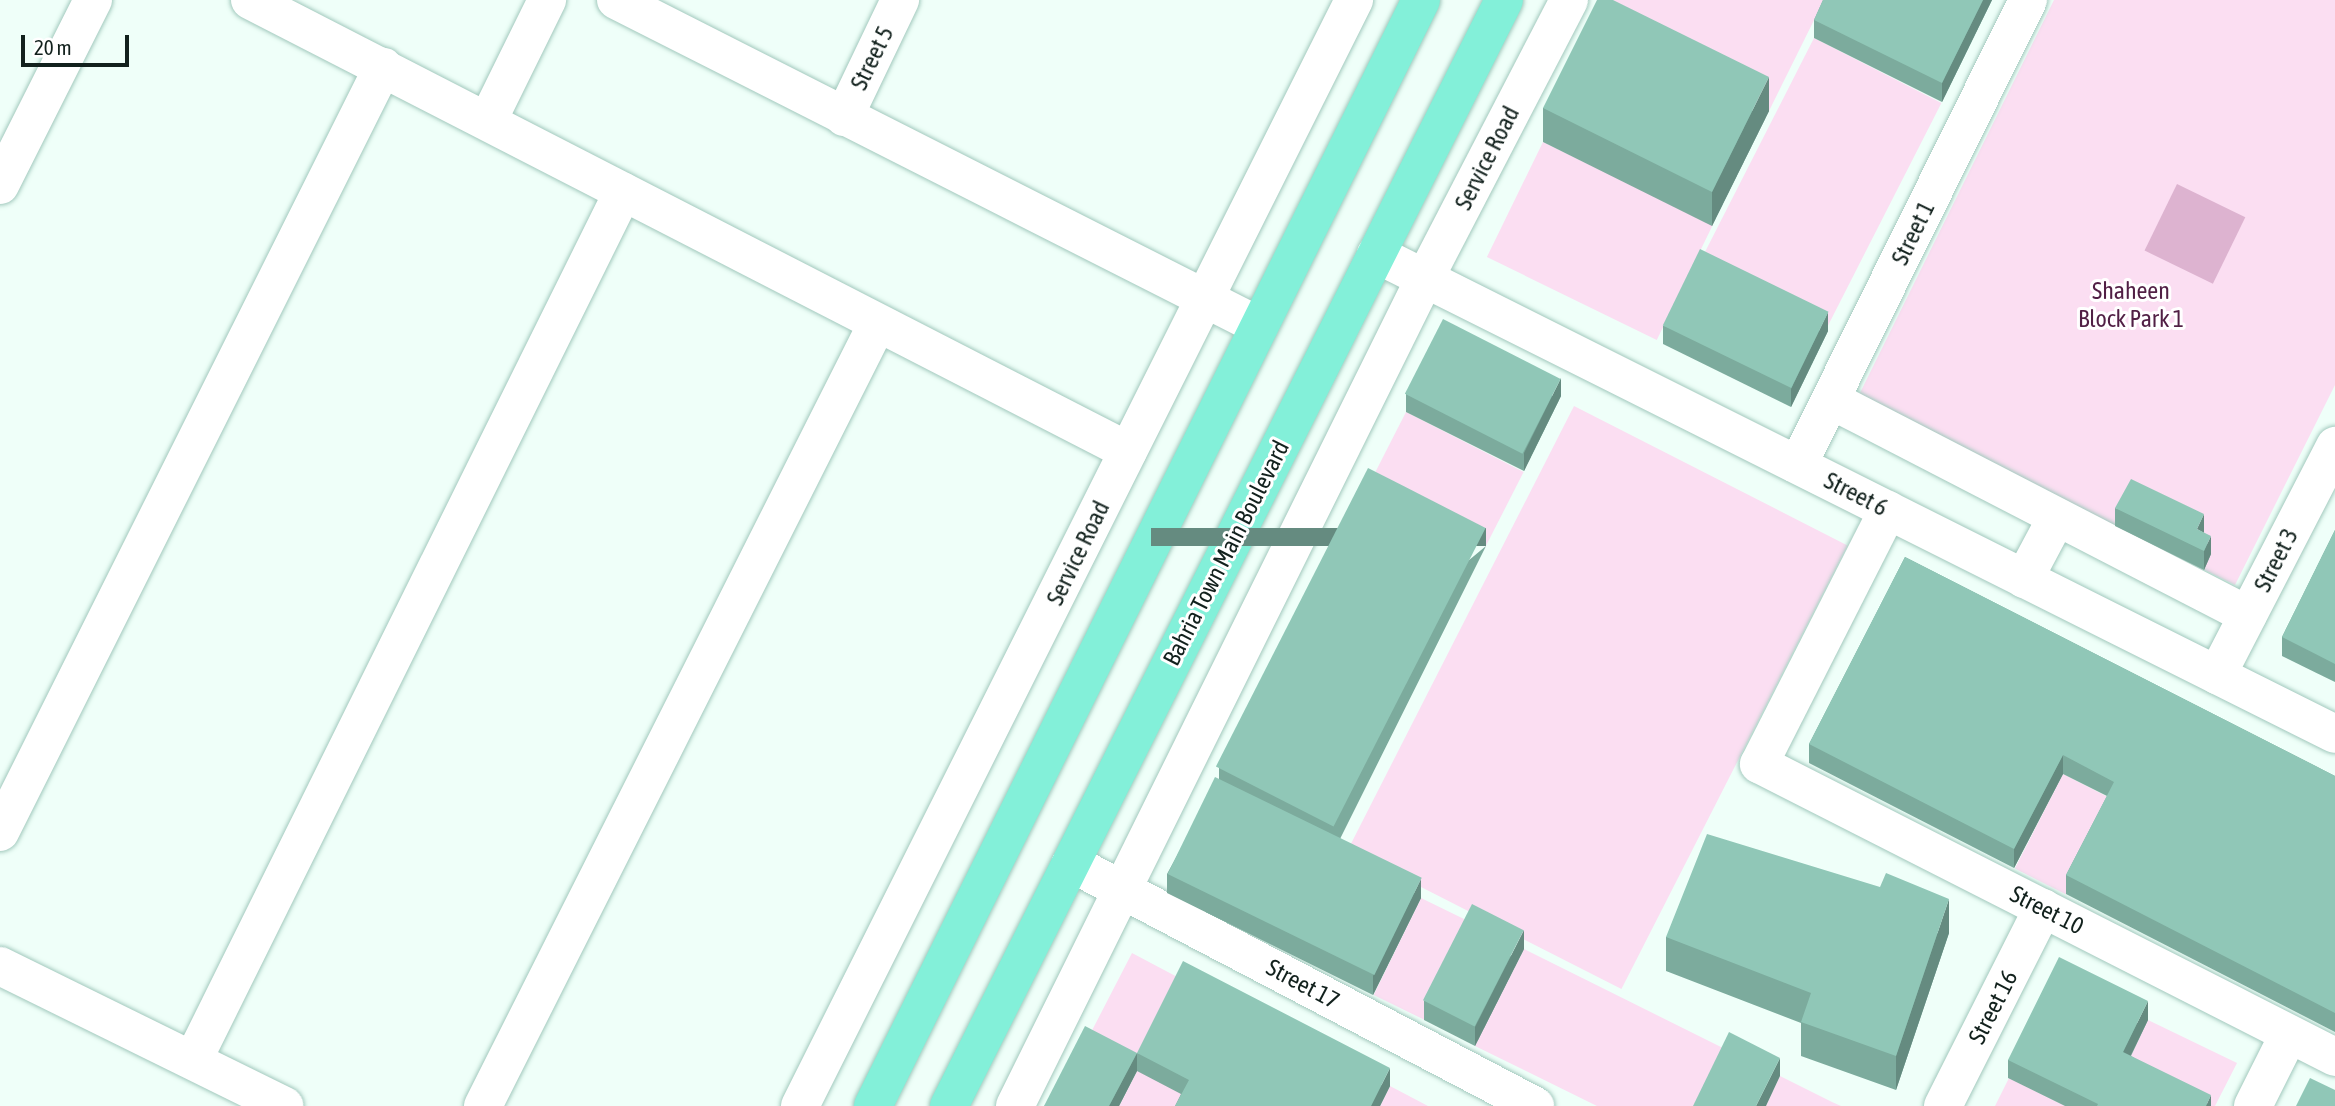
<!DOCTYPE html>
<html>
<head>
<meta charset="utf-8">
<style>
  body { margin:0 }
  #map { position:relative; width:2335px; height:1106px; overflow:hidden; background:#effff9; font-family:"Asap Condensed",sans-serif }
  div>[style] { position:absolute }
  .green>* { inset:0; background:#fbdef2; transform-origin:0 0 }
  .water>* { inset:0; background:#ddb3d0; transform-origin:0 0 }
  .roads { filter:drop-shadow(0 0 2px #a2c9bd) drop-shadow(0 0 2px #a2c9bd) }
  .minor>* { height:38px; margin:-19px; padding:0 19px; transform-origin:19px; border-radius:19px; background:#fff }
  .major>* { height:38px; margin:-19px; padding:0 19px; transform-origin:19px; border-radius:19px; background:#83f0d9 }
  .wall>* { inset:0; background:#7cab9d }
  .shaded-wall>* { inset:0; background:#658b80; transform-origin:0 0 }
  .building>* { inset:0; background:#90c7b7; transform-origin:0 0 }
  span { translate:-50% -50%; white-space:nowrap; text-align:center; line-height:1.15; -webkit-text-stroke:6px #fff; paint-order:stroke }
  .street-label { font-size:24px; color:#12211d }
  .park-label { font-size:24px; color:#511f45 }
  .scale { position:absolute; left:21px; top:35px; width:108px; height:32px; box-sizing:border-box; border:4px solid #12211d; border-top:0; padding-left:9px; font-size:21px; line-height:24px; white-space:nowrap; color:#12211d; -webkit-text-stroke:5px #fff; paint-order:stroke }
</style>
</head>
<body>
<div id="map">
  <div class="green">
    <div style="clip-path:polygon(1614px 0,1824px 0,1769px 111px,1600px 27px)"></div>
    <div style="clip-path:polygon(2054px 0,2335px 0,2335px 385px,2235px 585px,1857px 399px)"></div>
    <div style="left:1814px;top:38px;width:143px;height:257px;rotate:27deg"></div>
    <div style="left:1543px;top:142px;width:189px;height:128px;rotate:26deg"></div>
    <div style="left:1574px;top:406px;width:307px;height:498px;rotate:27deg"></div>
    <div style="left:1406px;top:412px;width:132px;height:84px;rotate:27deg"></div>
    <div style="left:2063px;top:774px;width:57px;height:106px;rotate:27deg"></div>
    <div style="left:1421px;top:898px;width:57px;height:108px;rotate:26deg"></div>
    <div style="clip-path:polygon(1524px 949px,1729px 1051px,1702px 1106px,1597px 1106px,1475px 1046px)"></div>
    <div style="clip-path:polygon(1132px 953px,1183px 980px,1189px 1098px,1185px 1106px,1119px 1106px,1137px 1071px,1085px 1044px)"></div>
    <div style="clip-path:polygon(2148px 1020px,2237px 1063px,2215px 1106px,2195px 1106px,2123px 1071px)"></div>
    <div style="clip-path:polygon(1780px 1076px,1832px 1102px,1841px 1106px,1766px 1106px)"></div>
    <div style="clip-path:polygon(2009px 1078px,2065px 1106px,1995px 1106px)"></div>
    <div style="clip-path:polygon(1390px 1086px,1428px 1106px,1380px 1106px)"></div>
  </div>
  <div class="water">
    <div style="left:2177px;top:184px;width:76px;height:74px;rotate:26deg"></div>
  </div>
  <div class="roads">
    <div class="minor">
      <div style="left:250px;top:0;width:987px;rotate:27.19deg"></div>
      <div style="left:616px;top:0;width:721px;rotate:26.88deg"></div>
      <div style="left:844px;top:117px;width:130px;rotate:-64.4deg"></div>
      <div style="left:488px;top:120px;width:134px;rotate:-63.8deg"></div>
      <div style="left:0;top:185px;width:207px;rotate:-63.3deg"></div>
      <div style="left:1376px;top:254px;width:1072px;rotate:26.59deg"></div>
      <div style="left:1831px;top:400px;width:469px;rotate:27.3deg"></div>
      <div style="left:1798px;top:465px;width:519px;rotate:-63.68deg"></div>
      <div style="left:1888px;top:510px;width:285px;rotate:116.9deg"></div>
      <div style="left:1759px;top:764px;width:646px;rotate:26.96deg"></div>
      <div style="left:2024px;top:579px;width:70px;rotate:-62deg"></div>
      <div style="left:2217px;top:675px;width:258px;rotate:-62.7deg"></div>
      <div style="left:0;top:832px;width:856px;rotate:-63.4deg"></div>
      <div style="left:1071px;top:863px;width:524px;rotate:27.64deg"></div>
      <div style="left:0;top:966px;width:317px;rotate:26.2deg"></div>
      <div style="left:193px;top:1060px;width:969px;rotate:-63.65deg"></div>
      <div style="left:483px;top:1106px;width:876px;rotate:-63.26deg"></div>
      <div style="left:800px;top:1106px;width:1237px;rotate:-63.39deg"></div>
      <div style="left:1015px;top:1106px;width:924px;rotate:-63.66deg"></div>
      <div style="left:1425px;top:278px;width:313px;rotate:-62.6deg"></div>
      <div style="left:1943px;top:1106px;width:222px;rotate:-63.2deg"></div>
      <div style="left:2253px;top:1106px;width:80px;rotate:-63.4deg"></div>
    </div>
    <div class="major">
      <div style="left:873px;top:1106px;width:1234px;rotate:-63.64deg"></div>
      <div style="left:949px;top:1106px;width:1237px;rotate:-63.35deg"></div>
    </div>
  </div>
  <div class="wall">
    <div style="clip-path:polygon(1823px 0,1992px 0,1942px 102px,1814px 38px,1814px 20px)"></div>
    <div style="clip-path:polygon(1543px 108px,1769px 111px,1712px 226px,1543px 142px)"></div>
    <div style="clip-path:polygon(1663px 326px,1828px 331px,1791px 407px,1663px 344px)"></div>
    <div style="clip-path:polygon(1406px 394px,1561px 396px,1524px 471px,1406px 412px)"></div>
    <div style="clip-path:polygon(2115px 508px,2204px 533px,2211px 554px,2204px 570px,2115px 526px)"></div>
    <div style="clip-path:polygon(2335px 530px,2335px 682px,2282px 656px,2282px 637px)"></div>
    <div style="clip-path:polygon(1486px 546px,1340px 839px,1421px 898px,1373px 995px,1167px 893px,1167px 874px,1219px 779px,1219px 768px)"></div>
    <div style="clip-path:polygon(1905px 557px,2335px 776px,2335px 1032px,2066px 894px,2066px 875px,2107px 796px,2063px 774px,2014px 868px,1809px 763px,1809px 744px)"></div>
    <div style="clip-path:polygon(1949px 933px,1896px 1090px,1801px 1056px,1801px 1023px,1666px 971px,1666px 937px)"></div>
    <div style="clip-path:polygon(1524px 949px,1475px 1046px,1424px 1020px,1424px 1001px)"></div>
    <div style="clip-path:polygon(2148px 1020px,2131px 1056px,2211px 1106px,2065px 1106px,2008px 1078px,2008px 1060px)"></div>
    <div style="clip-path:polygon(1137px 1053px,1390px 1086px,1380px 1106px,1175px 1106px,1181px 1094px,1137px 1071px,1119px 1106px,1044px 1106px)"></div>
  </div>
  <div class="shaded-wall">
    <div style="clip-path:polygon(1983px 0,1992px 0,1942px 102px,1942px 83px)"></div>
    <div style="clip-path:polygon(1769px 77px,1769px 111px,1712px 226px,1712px 192px)"></div>
    <div style="clip-path:polygon(1828px 312px,1828px 331px,1791px 407px,1791px 389px)"></div>
    <div style="clip-path:polygon(1561px 378px,1561px 396px,1524px 471px,1524px 453px)"></div>
    <div style="clip-path:polygon(2204px 514px,2204px 533px,2197px 529px)"></div>
    <div style="left:1486px;top:528px;width:18px;height:335px;rotate:90deg"></div>
    <div style="clip-path:polygon(2211px 536px,2211px 554px,2204px 570px,2204px 551px)"></div>
    <div style="clip-path:polygon(2063px 755px,2063px 774px,2014px 868px,2014px 849px)"></div>
    <div style="clip-path:polygon(1421px 879px,1421px 898px,1373px 995px,1373px 976px)"></div>
    <div style="clip-path:polygon(1949px 899px,1949px 933px,1896px 1090px,1896px 1056px)"></div>
    <div style="clip-path:polygon(1524px 930px,1524px 949px,1475px 1046px,1475px 1027px)"></div>
    <div style="clip-path:polygon(2148px 1001px,2148px 1020px,2123px 1071px,2123px 1052px)"></div>
    <div style="clip-path:polygon(1137px 1053px,1137px 1071px,1119px 1106px,1109px 1106px)"></div>
    <div style="clip-path:polygon(1780px 1058px,1780px 1076px,1766px 1106px,1756px 1106px)"></div>
    <div style="clip-path:polygon(1390px 1068px,1390px 1086px,1380px 1106px,1371px 1106px)"></div>
    <div style="clip-path:polygon(2211px 1095px,2211px 1106px,2206px 1106px)"></div>
  </div>
  <div class="building">
    <div style="clip-path:polygon(1597px 0,1613px 0,1769px 77px,1712px 192px,1543px 108px)"></div>
    <div style="clip-path:polygon(1823px 0,1983px 0,1942px 83px,1814px 20px)"></div>
    <div style="left:1700px;top:249px;width:143px;height:85px;rotate:26deg"></div>
    <div style="left:1443px;top:319px;width:132px;height:84px;rotate:27deg"></div>
    <div style="left:1368px;top:468px;width:132px;height:335px;rotate:27deg"></div>
    <div style="clip-path:polygon(2131px 479px,2204px 514px,2197px 529px,2211px 536px,2204px 551px,2115px 508px)"></div>
    <div style="clip-path:polygon(2335px 530px,2335px 664px,2282px 637px)"></div>
    <div style="clip-path:polygon(1905px 557px,2335px 776px,2335px 1013px,2066px 875px,2114px 782px,2063px 755px,2014px 849px,1809px 744px)"></div>
    <div style="left:1215px;top:777px;width:230px;height:108px;rotate:26deg"></div>
    <div style="clip-path:polygon(1707px 834px,1880px 887px,1886px 873px,1949px 899px,1896px 1056px,1801px 1022px,1811px 993px,1666px 937px)"></div>
    <div style="left:1472px;top:904px;width:58px;height:108px;rotate:27deg"></div>
    <div style="clip-path:polygon(2059px 957px,2148px 1001px,2123px 1052px,2211px 1095px,2206px 1106px,2097px 1106px,2098px 1104px,2008px 1060px)"></div>
    <div style="clip-path:polygon(1183px 961px,1390px 1068px,1371px 1106px,1175px 1106px,1189px 1080px,1137px 1053px)"></div>
    <div style="clip-path:polygon(1085px 1026px,1137px 1053px,1109px 1106px,1044px 1106px)"></div>
    <div style="clip-path:polygon(1729px 1032px,1780px 1058px,1756px 1106px,1693px 1106px)"></div>
    <div style="clip-path:polygon(2310px 1078px,2335px 1090px,2335px 1106px,2296px 1106px)"></div>
  </div>
  <div class="street-label">
    <span style="left:872px;top:58px;rotate:-64deg">Street 5</span>
    <span style="left:1487px;top:158px;rotate:-63deg">Service Road</span>
    <span style="left:1913px;top:233px;rotate:-64deg">Street 1</span>
    <span style="left:1856px;top:494px;rotate:27deg">Street 6</span>
    <span style="left:1078px;top:553px;rotate:-64deg">Service Road</span>
    <span style="left:1226px;top:553px;rotate:-63deg">Bahria Town Main Boulevard</span>
    <span style="left:2276px;top:560px;rotate:-63deg">Street 3</span>
    <span style="left:2047px;top:910px;rotate:27deg">Street 10</span>
    <span style="left:1303px;top:984px;rotate:28deg">Street 17</span>
    <span style="left:1993px;top:1007px;rotate:-63deg">Street 16</span>
  </div>
  <div class="park-label">
    <span style="left:2131px;top:305px">Shaheen<br>Block Park 1</span>
  </div>
  <div class="scale">20 m</div>
</div>
</body>
</html>
